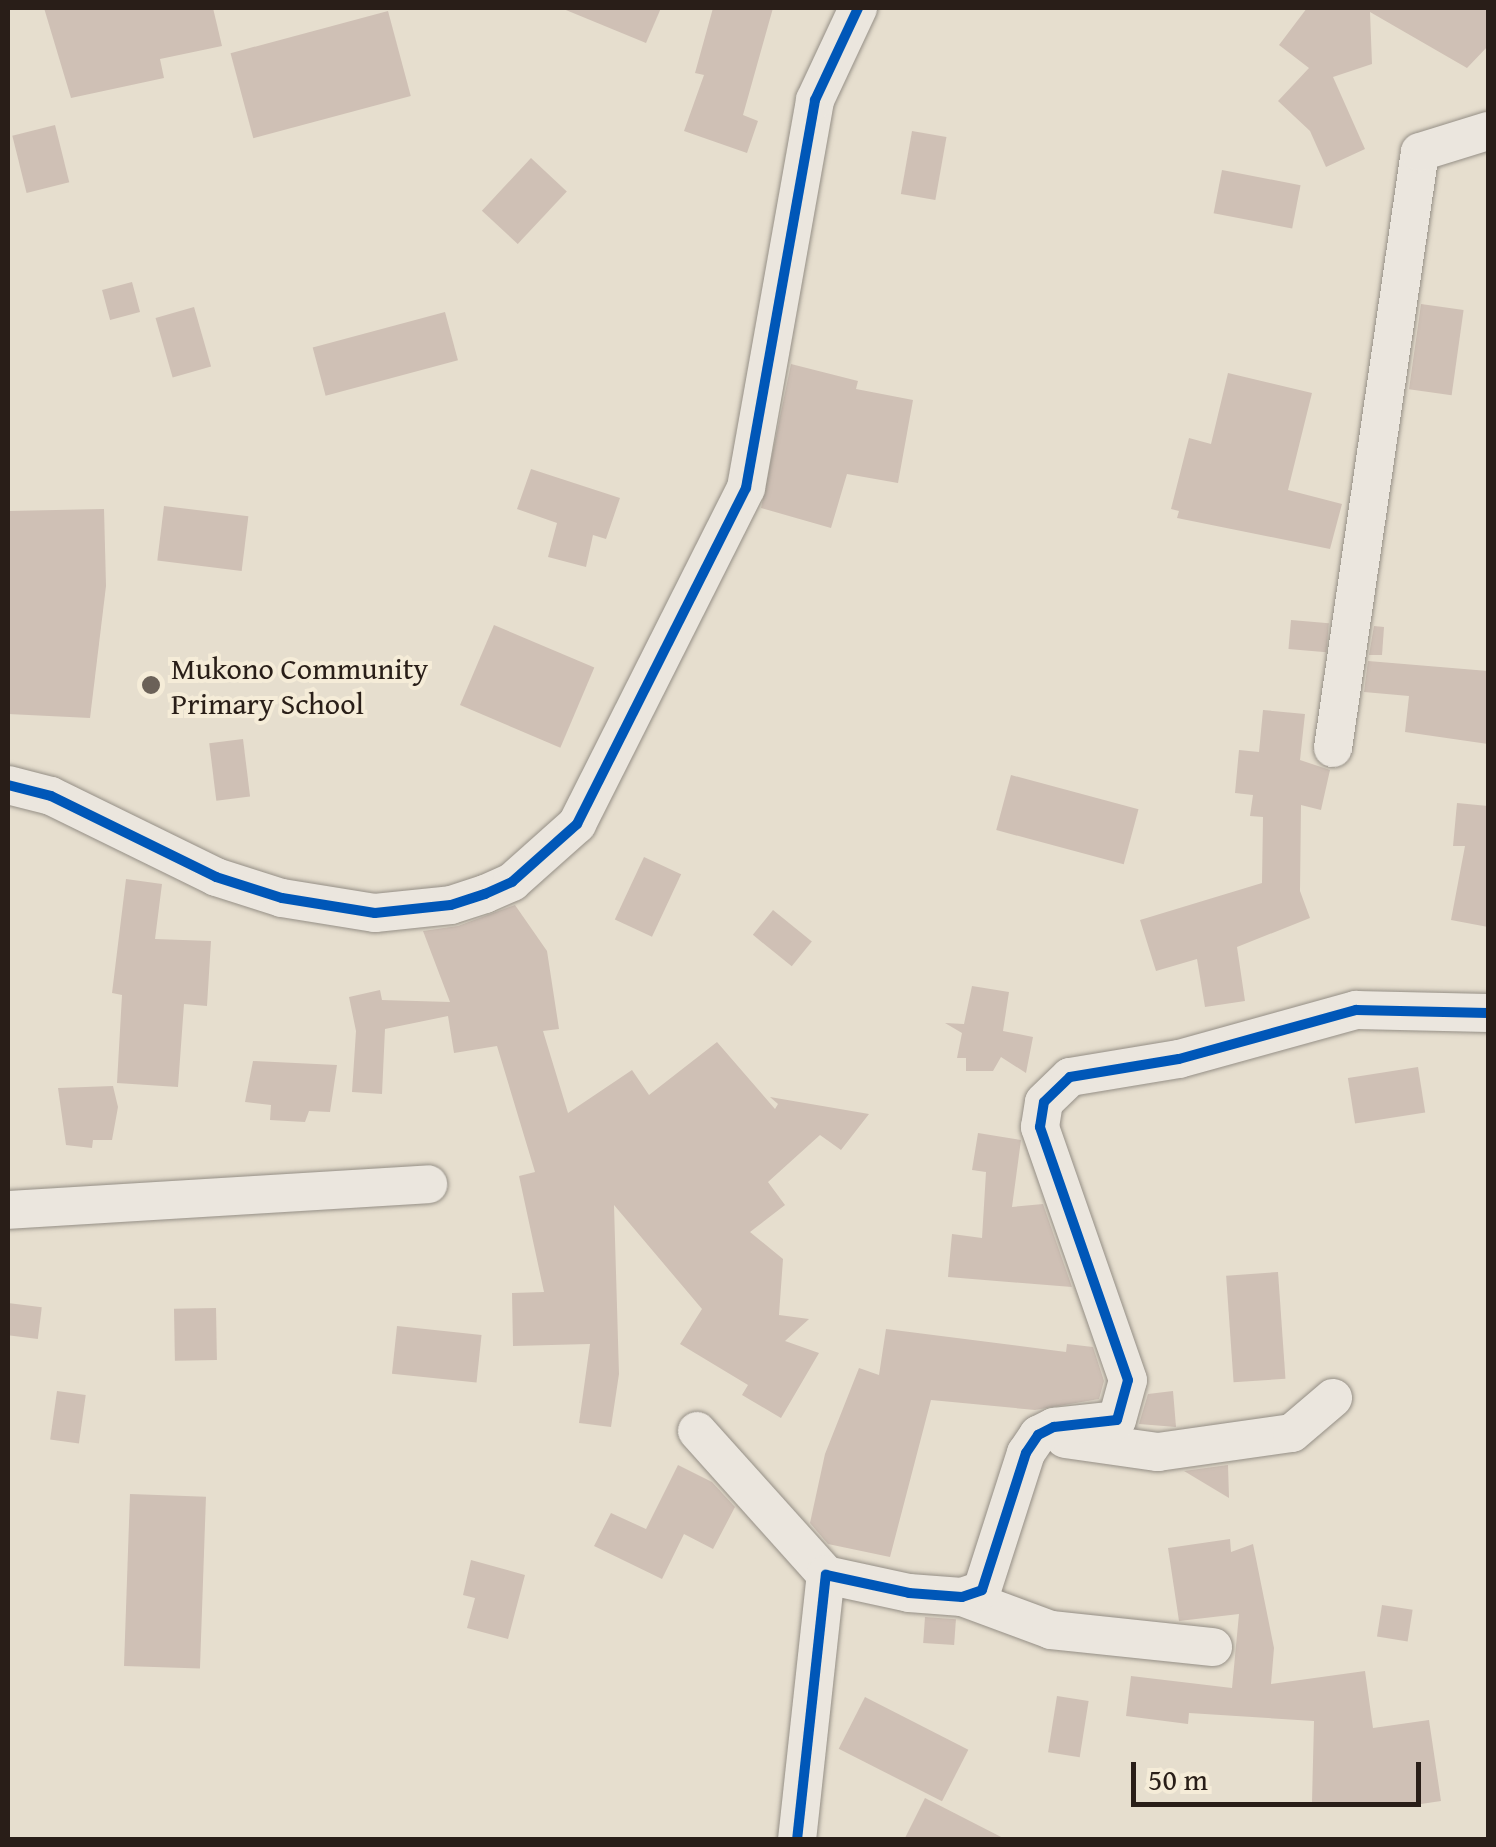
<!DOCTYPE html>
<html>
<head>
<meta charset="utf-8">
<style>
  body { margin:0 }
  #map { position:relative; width:1496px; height:1847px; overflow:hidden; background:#e6dece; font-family:"Gentium Book Plus",serif }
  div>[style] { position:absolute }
  .building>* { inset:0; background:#cfc0b5; transform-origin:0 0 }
  .roads { filter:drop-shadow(0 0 2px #958f86) drop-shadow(0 0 2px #958f86) }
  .minor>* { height:38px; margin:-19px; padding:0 19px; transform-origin:19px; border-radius:19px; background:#ebe6de }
  .cycleway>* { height:10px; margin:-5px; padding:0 5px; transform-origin:5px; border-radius:5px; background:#0057b8 }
  .dots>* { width:28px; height:28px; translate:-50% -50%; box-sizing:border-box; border:5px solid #f5ecd8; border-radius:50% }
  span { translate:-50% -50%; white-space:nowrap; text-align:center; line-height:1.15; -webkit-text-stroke:8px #f5ecd8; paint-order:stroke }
  .poi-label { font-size:30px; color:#291e18 }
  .left { translate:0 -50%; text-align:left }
  .frame { position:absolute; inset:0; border:10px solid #291e18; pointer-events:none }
  .scale { position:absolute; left:1131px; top:1762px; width:290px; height:45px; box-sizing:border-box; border:5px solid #291e18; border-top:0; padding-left:12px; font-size:30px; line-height:35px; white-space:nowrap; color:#291e18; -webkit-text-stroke:8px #f5ecd8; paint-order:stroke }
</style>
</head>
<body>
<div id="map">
  <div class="building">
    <div style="clip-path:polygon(44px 8px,213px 8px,222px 46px,160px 59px,164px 78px,71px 98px)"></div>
    <div style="clip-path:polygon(561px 8px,661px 8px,646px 43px)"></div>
    <div style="clip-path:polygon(713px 8px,773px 8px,743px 115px,758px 121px,747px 153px,684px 131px,704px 75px,695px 73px)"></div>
    <div style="clip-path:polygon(1307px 8px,1488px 8px,1488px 46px,1467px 68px,1370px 12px,1372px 64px,1333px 77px,1365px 149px,1326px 167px,1310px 131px,1278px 101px,1309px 68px,1279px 45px)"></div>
    <div style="left:388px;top:11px;width:88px;height:163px;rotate:75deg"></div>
    <div style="left:55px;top:125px;width:59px;height:44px;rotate:76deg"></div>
    <div style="left:912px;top:131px;width:35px;height:64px;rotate:10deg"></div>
    <div style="left:531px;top:158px;width:49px;height:72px;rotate:43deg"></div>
    <div style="left:1222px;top:170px;width:80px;height:44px;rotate:11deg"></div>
    <div style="left:132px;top:282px;width:31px;height:31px;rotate:75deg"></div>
    <div style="left:1421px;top:304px;width:43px;height:86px;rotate:8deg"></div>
    <div style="left:194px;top:307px;width:62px;height:40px;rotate:74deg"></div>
    <div style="left:445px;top:312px;width:50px;height:137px;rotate:75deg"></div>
    <div style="clip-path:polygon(791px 364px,858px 381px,856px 389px,913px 400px,898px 483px,847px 474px,831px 528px,761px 508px)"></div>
    <div style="clip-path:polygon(1228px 373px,1312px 393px,1288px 490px,1342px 504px,1330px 549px,1177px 518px,1179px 511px,1171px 509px,1189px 438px,1211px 444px)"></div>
    <div style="clip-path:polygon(531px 469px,620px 498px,606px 539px,593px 535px,586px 567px,548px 557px,557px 523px,517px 509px)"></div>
    <div style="left:164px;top:506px;width:85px;height:55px;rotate:7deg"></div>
    <div style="clip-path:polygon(104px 509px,106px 586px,90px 718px,8px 714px,8px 511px)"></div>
    <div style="left:1291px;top:620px;width:38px;height:29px;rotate:5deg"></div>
    <div style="left:494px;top:625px;width:109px;height:87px;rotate:23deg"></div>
    <div style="clip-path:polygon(1374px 626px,1384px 627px,1382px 655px,1369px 655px)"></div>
    <div style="clip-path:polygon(1368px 661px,1488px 671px,1488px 744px,1405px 732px,1409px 696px,1364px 692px)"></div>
    <div style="clip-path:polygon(1263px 710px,1305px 714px,1300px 760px,1330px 770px,1321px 810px,1301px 805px,1300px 891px,1310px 918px,1237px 947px,1245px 1001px,1205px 1007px,1197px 959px,1156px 971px,1140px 920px,1262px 883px,1263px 817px,1250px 816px,1253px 795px,1235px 793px,1239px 750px,1259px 752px)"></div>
    <div style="left:243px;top:739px;width:58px;height:34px;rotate:83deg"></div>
    <div style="left:1011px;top:775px;width:132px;height:57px;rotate:15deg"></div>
    <div style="clip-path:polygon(1457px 803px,1488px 806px,1488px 927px,1451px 920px,1465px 846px,1453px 846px)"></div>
    <div style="left:644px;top:857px;width:41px;height:69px;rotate:25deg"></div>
    <div style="clip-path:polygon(126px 879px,162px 884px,155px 939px,211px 941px,207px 1006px,184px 1004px,178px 1087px,117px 1083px,122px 995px,112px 993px)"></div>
    <div style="clip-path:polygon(515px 905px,547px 951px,559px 1029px,543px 1031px,568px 1113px,632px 1070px,649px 1095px,717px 1042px,775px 1109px,778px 1104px,770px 1097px,869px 1114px,841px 1150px,820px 1135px,768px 1182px,785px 1205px,750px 1232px,783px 1259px,779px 1315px,809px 1319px,785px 1341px,819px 1353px,781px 1418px,742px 1395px,748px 1385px,680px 1344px,702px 1309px,614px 1205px,619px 1374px,611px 1427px,579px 1423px,590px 1344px,513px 1346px,512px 1293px,544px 1292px,519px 1176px,535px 1172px,497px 1046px,454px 1053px,448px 1016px,385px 1029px,382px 1094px,352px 1092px,356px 1031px,349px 997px,380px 990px,382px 1000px,450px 1002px,423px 931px,458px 926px)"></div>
    <div style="left:773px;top:910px;width:50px;height:32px;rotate:39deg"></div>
    <div style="clip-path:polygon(972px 986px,1009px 992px,1003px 1031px,1033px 1037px,1026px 1073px,1001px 1057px,993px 1071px,966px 1071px,966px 1058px,957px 1058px,962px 1033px,945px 1023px,964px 1024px)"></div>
    <div style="clip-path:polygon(253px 1061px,337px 1065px,330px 1112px,309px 1111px,305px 1122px,270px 1120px,271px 1105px,245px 1102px)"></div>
    <div style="left:1418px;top:1067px;width:46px;height:71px;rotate:81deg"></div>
    <div style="clip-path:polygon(113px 1086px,118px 1107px,112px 1140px,93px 1140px,92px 1148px,66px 1145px,58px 1088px)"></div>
    <div style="clip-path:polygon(978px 1133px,1021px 1140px,1012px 1207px,1043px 1204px,1072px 1287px,948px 1277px,952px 1234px,982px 1238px,986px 1172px,972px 1170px)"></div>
    <div style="left:1278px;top:1272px;width:107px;height:52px;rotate:86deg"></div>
    <div style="left:8px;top:1303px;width:34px;height:32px;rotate:7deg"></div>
    <div style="left:216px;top:1308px;width:52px;height:42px;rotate:89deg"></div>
    <div style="left:397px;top:1326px;width:85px;height:48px;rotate:6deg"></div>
    <div style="clip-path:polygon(886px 1329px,1066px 1352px,1067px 1344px,1093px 1347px,1104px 1381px,1099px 1399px,1035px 1410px,931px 1400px,890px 1557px,828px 1544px,810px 1523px,825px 1454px,859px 1368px,879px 1375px)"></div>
    <div style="left:57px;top:1391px;width:29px;height:49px;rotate:8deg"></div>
    <div style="clip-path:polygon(1173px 1391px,1176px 1427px,1139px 1424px,1148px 1394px)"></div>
    <div style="clip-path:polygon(678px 1465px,712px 1482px,735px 1507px,713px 1549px,684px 1534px,662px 1579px,594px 1546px,611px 1513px,646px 1529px)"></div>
    <div style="clip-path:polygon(1228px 1465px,1229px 1498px,1184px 1471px)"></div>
    <div style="left:130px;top:1494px;width:76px;height:172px;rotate:2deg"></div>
    <div style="clip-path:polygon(1230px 1539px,1231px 1552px,1253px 1544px,1274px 1648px,1271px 1684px,1365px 1671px,1373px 1728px,1429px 1720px,1441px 1801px,1401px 1807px,1312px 1802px,1314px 1721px,1189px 1713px,1188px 1724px,1126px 1716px,1131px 1676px,1232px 1688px,1239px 1614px,1179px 1621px,1168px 1548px)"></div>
    <div style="clip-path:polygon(471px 1560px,525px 1575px,508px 1639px,467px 1628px,475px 1598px,463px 1595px)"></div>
    <div style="left:1382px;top:1605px;width:31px;height:32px;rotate:9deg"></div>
    <div style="left:925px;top:1617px;width:31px;height:26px;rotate:4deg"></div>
    <div style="left:1057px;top:1696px;width:32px;height:57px;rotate:9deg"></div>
    <div style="left:865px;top:1697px;width:116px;height:58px;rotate:27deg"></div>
    <div style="clip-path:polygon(925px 1798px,1007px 1840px,904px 1840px)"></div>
  </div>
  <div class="roads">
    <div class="minor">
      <div style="left:1333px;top:748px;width:602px;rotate:-81.7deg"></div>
      <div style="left:1420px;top:152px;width:71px;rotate:-17.2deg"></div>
      <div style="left:8px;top:785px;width:44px;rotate:14.3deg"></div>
      <div style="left:51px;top:796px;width:184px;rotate:26.1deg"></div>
      <div style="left:216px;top:877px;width:69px;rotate:17.7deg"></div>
      <div style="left:282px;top:898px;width:94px;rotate:9.2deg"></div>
      <div style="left:375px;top:913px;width:76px;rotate:-6deg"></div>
      <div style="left:451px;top:905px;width:36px;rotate:-18deg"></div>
      <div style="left:485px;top:894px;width:30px;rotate:-24deg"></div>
      <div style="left:512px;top:882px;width:87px;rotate:-41.7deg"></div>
      <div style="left:577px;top:824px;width:376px;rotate:-63.3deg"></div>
      <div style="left:746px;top:488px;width:394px;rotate:-79.9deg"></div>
      <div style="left:815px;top:100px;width:102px;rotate:-64.9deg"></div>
      <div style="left:8px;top:1210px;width:421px;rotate:-3.5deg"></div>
      <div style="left:697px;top:1431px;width:193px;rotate:48.1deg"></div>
      <div style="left:1065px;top:1439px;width:94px;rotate:8deg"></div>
      <div style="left:1158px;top:1452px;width:135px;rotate:-8.1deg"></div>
      <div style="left:1292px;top:1433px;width:54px;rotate:-40.5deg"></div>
      <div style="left:962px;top:1597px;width:95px;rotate:20.3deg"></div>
      <div style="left:1051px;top:1630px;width:163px;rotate:6deg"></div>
      <div style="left:797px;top:1840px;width:267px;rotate:-83.8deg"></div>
      <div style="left:826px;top:1575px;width:85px;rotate:12.2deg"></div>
      <div style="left:909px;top:1593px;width:53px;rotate:4.3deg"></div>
      <div style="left:962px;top:1597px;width:21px;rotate:-19deg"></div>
      <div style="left:982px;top:1590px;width:144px;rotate:-72.2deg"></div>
      <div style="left:1026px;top:1453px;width:22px;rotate:-56deg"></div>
      <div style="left:1038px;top:1435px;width:18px;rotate:-27deg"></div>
      <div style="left:1054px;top:1427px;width:63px;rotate:-6.3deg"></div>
      <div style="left:1117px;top:1420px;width:41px;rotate:-74.6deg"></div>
      <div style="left:1128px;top:1380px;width:268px;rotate:-109.2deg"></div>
      <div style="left:1040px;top:1127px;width:25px;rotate:-81deg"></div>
      <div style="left:1044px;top:1102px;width:36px;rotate:-44deg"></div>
      <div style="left:1070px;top:1077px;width:110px;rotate:-9.4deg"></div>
      <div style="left:1179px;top:1059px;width:184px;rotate:-15.5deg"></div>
      <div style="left:1356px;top:1010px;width:132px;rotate:1.3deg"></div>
    </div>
  </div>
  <div class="cycleway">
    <div style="left:8px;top:785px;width:44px;rotate:14.3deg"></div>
    <div style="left:51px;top:796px;width:184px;rotate:26.1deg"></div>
    <div style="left:216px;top:877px;width:69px;rotate:17.7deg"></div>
    <div style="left:282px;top:898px;width:94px;rotate:9.2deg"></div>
    <div style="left:375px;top:913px;width:76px;rotate:-6deg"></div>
    <div style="left:451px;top:905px;width:36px;rotate:-18deg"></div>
    <div style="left:485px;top:894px;width:30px;rotate:-24deg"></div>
    <div style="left:512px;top:882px;width:87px;rotate:-41.7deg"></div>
    <div style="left:577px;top:824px;width:376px;rotate:-63.3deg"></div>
    <div style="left:746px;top:488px;width:394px;rotate:-79.9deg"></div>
    <div style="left:815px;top:100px;width:102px;rotate:-64.9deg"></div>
    <div style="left:797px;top:1840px;width:267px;rotate:-83.8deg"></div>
    <div style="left:826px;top:1575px;width:85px;rotate:12.2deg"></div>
    <div style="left:909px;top:1593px;width:53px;rotate:4.3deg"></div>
    <div style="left:962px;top:1597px;width:21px;rotate:-19deg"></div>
    <div style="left:982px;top:1590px;width:144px;rotate:-72.2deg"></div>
    <div style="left:1026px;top:1453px;width:22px;rotate:-56deg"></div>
    <div style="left:1038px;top:1435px;width:18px;rotate:-27deg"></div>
    <div style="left:1054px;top:1427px;width:63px;rotate:-6.3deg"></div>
    <div style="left:1117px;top:1420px;width:41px;rotate:-74.6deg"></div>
    <div style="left:1128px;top:1380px;width:268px;rotate:-109.2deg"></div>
    <div style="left:1040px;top:1127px;width:25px;rotate:-81deg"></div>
    <div style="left:1044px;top:1102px;width:36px;rotate:-44deg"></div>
    <div style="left:1070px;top:1077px;width:110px;rotate:-9.4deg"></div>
    <div style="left:1179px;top:1059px;width:184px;rotate:-15.5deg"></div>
    <div style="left:1356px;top:1010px;width:132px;rotate:1.3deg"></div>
  </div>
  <div class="dots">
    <div style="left:151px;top:685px;background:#6b6158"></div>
  </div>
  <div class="poi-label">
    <span class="left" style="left:171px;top:685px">Mukono Community<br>Primary School</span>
  </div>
  <div class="frame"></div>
  <div class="scale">50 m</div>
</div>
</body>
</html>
